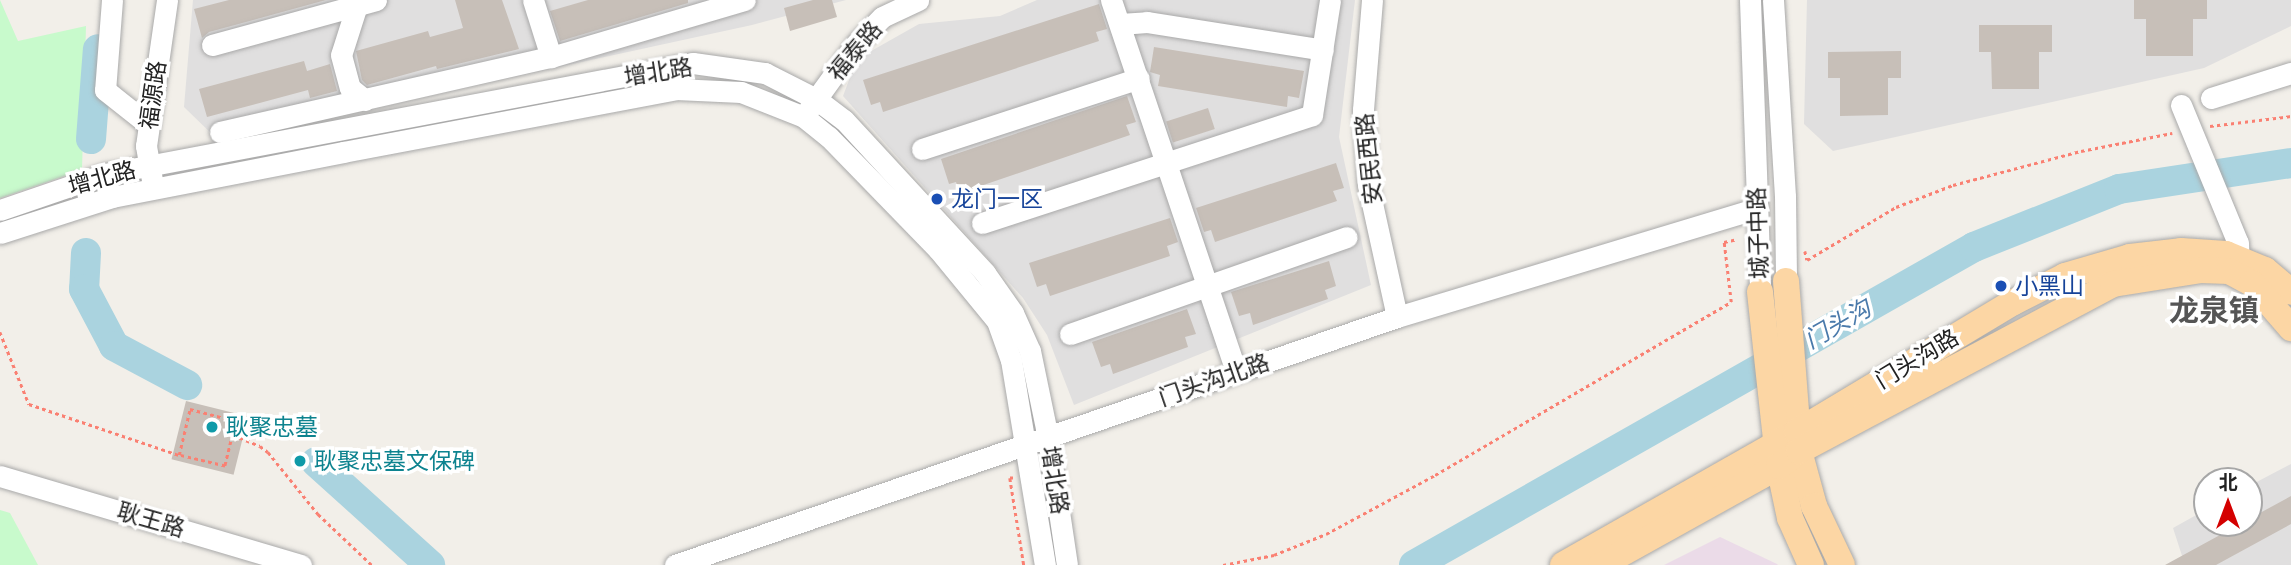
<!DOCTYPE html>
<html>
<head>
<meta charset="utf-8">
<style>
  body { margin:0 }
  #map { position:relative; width:2291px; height:565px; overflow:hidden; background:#f2efe9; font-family:"Fira Sans","Noto Sans SC",sans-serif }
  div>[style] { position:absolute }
  .residential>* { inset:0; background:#e0dfdf }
  .industrial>* { inset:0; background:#ebdbe8 }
  .park>* { inset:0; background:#c8facc }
  .river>* { height:30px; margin:-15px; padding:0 15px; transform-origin:15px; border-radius:15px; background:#aad3df }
  .building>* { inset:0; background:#c7bfb8; transform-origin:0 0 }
  .path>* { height:2.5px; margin-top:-1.25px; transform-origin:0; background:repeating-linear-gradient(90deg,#fa8072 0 3.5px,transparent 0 7px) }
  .roads { filter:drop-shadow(0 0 2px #a9a9a9) drop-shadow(0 0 2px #a9a9a9) }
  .minor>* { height:21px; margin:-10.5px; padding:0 10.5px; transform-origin:10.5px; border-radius:10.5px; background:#fff }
  .major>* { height:26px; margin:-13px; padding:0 13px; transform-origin:13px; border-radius:13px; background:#fcd6a4 }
  .dots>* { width:19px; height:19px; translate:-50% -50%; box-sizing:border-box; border:4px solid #fff; border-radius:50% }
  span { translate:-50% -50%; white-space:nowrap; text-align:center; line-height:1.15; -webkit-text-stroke:7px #fff; paint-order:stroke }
  .street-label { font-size:23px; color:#222 }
  .transit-label { font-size:23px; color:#164399 }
  .left { translate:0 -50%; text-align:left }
  .culture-label { font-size:23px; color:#0d838f }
  .water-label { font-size:24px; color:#4a7aab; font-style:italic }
  .district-label { font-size:30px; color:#555; font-weight:700 }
  .north { position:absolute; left:2193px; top:467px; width:70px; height:70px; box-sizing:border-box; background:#fff; border:2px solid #a7a7a7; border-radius:50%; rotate:0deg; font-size:19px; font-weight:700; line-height:28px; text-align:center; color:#222 }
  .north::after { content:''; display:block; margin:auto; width:24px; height:32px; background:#d40000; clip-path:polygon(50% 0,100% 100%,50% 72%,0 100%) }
</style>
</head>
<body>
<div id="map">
  <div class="residential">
    <div style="clip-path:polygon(193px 0,846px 0,752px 25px,219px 141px,184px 107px)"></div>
    <div style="clip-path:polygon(1037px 0,1355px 0,1339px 137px,1371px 285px,1074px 405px,1047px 335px,1023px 298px,843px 96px,857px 59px,919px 24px,1000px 16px)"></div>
    <div style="clip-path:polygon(1807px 0,2291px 0,2291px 26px,2204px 68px,1833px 151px,1804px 124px)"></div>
    <div style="clip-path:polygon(2291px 464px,2291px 565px,2185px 565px,2173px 528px,2207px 509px,2207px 523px,2249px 523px,2249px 486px)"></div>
  </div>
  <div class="industrial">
    <div style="clip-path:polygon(1720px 537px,1777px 564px,1778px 565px,1664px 565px)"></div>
  </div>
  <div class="park">
    <div style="clip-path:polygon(0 0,18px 41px,86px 26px,82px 170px,0 198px)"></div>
    <div style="clip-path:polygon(0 510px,10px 513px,38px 565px,0 565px)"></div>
  </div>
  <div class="river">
    <div style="left:91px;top:139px;width:90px;rotate:-85.6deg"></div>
    <div style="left:86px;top:253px;width:36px;rotate:93deg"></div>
    <div style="left:84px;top:289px;width:64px;rotate:62.2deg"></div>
    <div style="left:114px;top:346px;width:83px;rotate:28.1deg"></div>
    <div style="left:316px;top:462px;width:154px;rotate:42.1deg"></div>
    <div style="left:1414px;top:565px;width:644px;rotate:-29.59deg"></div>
    <div style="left:1974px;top:247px;width:156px;rotate:-21.8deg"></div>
    <div style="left:2119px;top:189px;width:174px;rotate:-8.6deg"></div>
  </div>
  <div class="building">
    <div style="clip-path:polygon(229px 0,326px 0,209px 32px,202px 38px,194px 9px)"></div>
    <div style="clip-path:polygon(455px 0,502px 0,519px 49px,437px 69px,436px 66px,367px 85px,362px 80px,356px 51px,428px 31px,430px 37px,463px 28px)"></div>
    <div style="clip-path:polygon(588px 0,688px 0,688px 3px,560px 41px,550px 11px)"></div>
    <div style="clip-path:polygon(813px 0,832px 0,837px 17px,790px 31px,784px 8px)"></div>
    <div style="clip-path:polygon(2134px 0,2207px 0,2207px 19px,2193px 19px,2193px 56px,2146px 56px,2146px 19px,2134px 19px)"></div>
    <div style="clip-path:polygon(1099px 4px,1107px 29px,1096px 32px,1099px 41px,883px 112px,880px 102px,871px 105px,863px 80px)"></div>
    <div style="clip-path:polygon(1979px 25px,2052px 25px,2052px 52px,2039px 52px,2039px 89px,1992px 89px,1991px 52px,1979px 52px)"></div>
    <div style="clip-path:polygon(1154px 47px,1304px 71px,1299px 98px,1288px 96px,1287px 107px,1158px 86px,1160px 75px,1150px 72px)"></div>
    <div style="clip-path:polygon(1901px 51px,1901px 78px,1888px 78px,1888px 115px,1840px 116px,1840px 78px,1828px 78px,1828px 52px)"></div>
    <div style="clip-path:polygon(304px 61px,307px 71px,330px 64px,337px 91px,310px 98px,308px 90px,207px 117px,199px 89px)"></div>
    <div style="clip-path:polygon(1127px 96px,1136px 122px,1126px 125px,1130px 135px,960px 193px,956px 182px,949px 184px,941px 159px)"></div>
    <div style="left:1208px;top:108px;width:22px;height:44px;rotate:72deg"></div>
    <div style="clip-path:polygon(1336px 163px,1344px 188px,1333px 191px,1337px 201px,1215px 242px,1211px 230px,1204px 232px,1196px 208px)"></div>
    <div style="clip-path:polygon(1170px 218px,1178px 242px,1167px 246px,1170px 256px,1050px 296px,1046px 284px,1037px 287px,1029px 263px)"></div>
    <div style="clip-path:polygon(1329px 261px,1336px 286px,1325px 290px,1328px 299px,1253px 325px,1250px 313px,1239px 316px,1231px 292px)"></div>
    <div style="clip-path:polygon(1187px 309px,1196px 334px,1185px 337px,1188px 347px,1113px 374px,1110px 364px,1101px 367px,1092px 342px)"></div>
    <div style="left:186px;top:401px;width:64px;height:60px;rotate:14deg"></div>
    <div style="clip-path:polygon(2291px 496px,2291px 524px,2216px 565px,2165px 565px,2242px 523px,2249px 523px,2249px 519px)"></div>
  </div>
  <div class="path">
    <div style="left:2210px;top:126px;width:82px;rotate:-7deg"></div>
    <div style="left:1805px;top:251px;width:9px;rotate:77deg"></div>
    <div style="left:1807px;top:260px;width:104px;rotate:-30.8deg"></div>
    <div style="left:1896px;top:207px;width:61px;rotate:-21.1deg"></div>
    <div style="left:1953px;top:185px;width:132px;rotate:-14.9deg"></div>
    <div style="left:2081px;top:151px;width:93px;rotate:-11.2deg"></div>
    <div style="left:0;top:332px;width:78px;rotate:68.1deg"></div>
    <div style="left:29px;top:404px;width:158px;rotate:18.8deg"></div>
    <div style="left:190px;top:409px;width:48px;rotate:14.6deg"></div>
    <div style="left:236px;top:421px;width:46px;rotate:103.7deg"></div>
    <div style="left:225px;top:466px;width:47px;rotate:-166.6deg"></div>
    <div style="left:179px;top:455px;width:47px;rotate:-76.6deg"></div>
    <div style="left:233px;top:435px;width:29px;rotate:22deg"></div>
    <div style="left:260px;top:446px;width:10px;rotate:37deg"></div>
    <div style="left:268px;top:452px;width:80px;rotate:51.1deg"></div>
    <div style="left:318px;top:514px;width:74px;rotate:43.4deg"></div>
    <div style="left:1013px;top:478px;width:3px;rotate:180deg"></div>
    <div style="left:1010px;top:478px;width:88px;rotate:80.9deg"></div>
    <div style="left:1223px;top:565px;width:52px;rotate:-11.1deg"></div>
    <div style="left:1274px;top:555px;width:56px;rotate:-22deg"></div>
    <div style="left:1326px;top:534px;width:124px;rotate:-28.4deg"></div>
    <div style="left:1435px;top:475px;width:343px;rotate:-30.3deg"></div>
    <div style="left:1731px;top:302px;width:60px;rotate:-96.7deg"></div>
    <div style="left:1724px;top:242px;width:14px;rotate:-12deg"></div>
  </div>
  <div class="roads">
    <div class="minor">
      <div style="left:112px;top:0;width:90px;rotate:94.4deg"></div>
      <div style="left:105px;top:90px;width:56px;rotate:38.5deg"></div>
      <div style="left:356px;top:0;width:5px;rotate:79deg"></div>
      <div style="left:357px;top:5px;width:52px;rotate:107.7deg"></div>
      <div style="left:341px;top:55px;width:34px;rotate:75deg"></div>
      <div style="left:350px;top:88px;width:19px;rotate:39deg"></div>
      <div style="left:533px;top:0;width:60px;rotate:72.5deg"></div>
      <div style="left:1111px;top:0;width:392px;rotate:71.4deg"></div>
      <div style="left:1372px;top:0;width:110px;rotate:94.7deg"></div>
      <div style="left:1363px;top:110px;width:75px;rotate:86.2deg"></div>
      <div style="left:1368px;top:185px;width:135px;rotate:77.6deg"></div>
      <div style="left:1750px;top:0;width:292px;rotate:88deg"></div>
      <div style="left:1773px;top:0;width:196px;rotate:86.5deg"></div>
      <div style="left:1785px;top:196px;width:85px;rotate:89.3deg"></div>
      <div style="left:1120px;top:24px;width:27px;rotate:-4deg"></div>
      <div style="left:1147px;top:22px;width:178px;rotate:9deg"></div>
      <div style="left:212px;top:45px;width:170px;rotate:-15.3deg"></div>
      <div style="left:2211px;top:98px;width:84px;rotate:-17.4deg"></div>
      <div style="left:2181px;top:105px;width:149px;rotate:67.6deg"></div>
      <div style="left:2238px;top:243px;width:28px;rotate:88deg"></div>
      <div style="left:809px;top:109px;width:80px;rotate:-54.1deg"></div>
      <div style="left:856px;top:44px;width:37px;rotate:-46deg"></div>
      <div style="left:882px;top:17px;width:40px;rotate:-25deg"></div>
      <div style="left:220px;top:132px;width:339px;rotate:-12.8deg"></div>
      <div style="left:551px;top:57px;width:202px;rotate:-16.4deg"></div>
      <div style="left:922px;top:149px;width:228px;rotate:-18.1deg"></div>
      <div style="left:152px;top:180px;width:35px;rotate:-100deg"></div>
      <div style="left:146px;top:146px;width:148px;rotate:-81.8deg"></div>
      <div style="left:0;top:210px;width:111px;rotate:-18.9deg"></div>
      <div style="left:105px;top:174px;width:598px;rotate:-10.69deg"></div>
      <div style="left:693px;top:63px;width:73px;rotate:7.9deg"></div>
      <div style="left:765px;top:73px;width:57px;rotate:27deg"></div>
      <div style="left:816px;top:99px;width:35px;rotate:37deg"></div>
      <div style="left:844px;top:120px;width:208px;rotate:47.3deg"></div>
      <div style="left:985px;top:273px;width:49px;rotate:55deg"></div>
      <div style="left:1013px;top:313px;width:42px;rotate:65.9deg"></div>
      <div style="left:1030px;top:351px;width:89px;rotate:78.3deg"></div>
      <div style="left:1048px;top:438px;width:128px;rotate:81.5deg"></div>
      <div style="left:982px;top:223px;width:347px;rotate:-18.1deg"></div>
      <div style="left:1312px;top:115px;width:116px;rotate:-81.1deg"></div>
      <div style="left:0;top:233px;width:118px;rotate:-17.8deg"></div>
      <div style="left:112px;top:197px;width:235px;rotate:-11deg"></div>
      <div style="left:343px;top:152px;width:339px;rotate:-10.7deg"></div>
      <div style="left:676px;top:89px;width:65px;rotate:2.6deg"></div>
      <div style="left:741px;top:92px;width:68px;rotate:21.6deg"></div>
      <div style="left:804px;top:117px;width:32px;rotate:39deg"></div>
      <div style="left:829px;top:137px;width:156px;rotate:45.8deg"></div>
      <div style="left:938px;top:249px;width:93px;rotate:50.7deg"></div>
      <div style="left:997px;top:321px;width:41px;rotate:70.3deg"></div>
      <div style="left:1011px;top:360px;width:208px;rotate:80.6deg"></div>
      <div style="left:1070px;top:334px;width:293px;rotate:-19.3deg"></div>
      <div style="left:0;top:476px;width:314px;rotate:16.5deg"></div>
      <div style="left:675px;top:565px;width:763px;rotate:-18.96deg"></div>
      <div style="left:1397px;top:317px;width:376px;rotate:-16.8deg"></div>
    </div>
    <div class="major">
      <div style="left:1786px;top:281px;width:170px;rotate:85.6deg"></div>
      <div style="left:1799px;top:451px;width:57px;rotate:74.7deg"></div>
      <div style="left:1814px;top:506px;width:65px;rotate:64.6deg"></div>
      <div style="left:1760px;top:292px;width:175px;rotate:83.8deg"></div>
      <div style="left:1779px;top:466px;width:53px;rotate:78.1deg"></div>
      <div style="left:1790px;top:518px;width:51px;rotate:65.9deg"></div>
      <div style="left:1563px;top:565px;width:269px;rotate:-29.6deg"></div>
      <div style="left:1797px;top:432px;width:251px;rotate:-31deg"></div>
      <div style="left:2012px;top:303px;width:59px;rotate:-27deg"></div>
      <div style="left:2065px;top:276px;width:68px;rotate:-16.3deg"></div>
      <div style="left:2130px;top:257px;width:51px;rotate:-6.7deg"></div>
      <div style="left:2181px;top:251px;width:45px;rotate:3.8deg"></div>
      <div style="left:2226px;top:254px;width:42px;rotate:22.3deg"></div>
      <div style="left:2265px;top:270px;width:34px;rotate:40deg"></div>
      <div style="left:1601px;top:565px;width:204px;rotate:-29.1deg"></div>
      <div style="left:1779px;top:466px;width:25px;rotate:-37deg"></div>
      <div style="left:1799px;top:451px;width:356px;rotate:-28deg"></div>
      <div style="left:2113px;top:284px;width:88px;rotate:-9.1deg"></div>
      <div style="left:2200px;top:270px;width:29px;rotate:2deg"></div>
      <div style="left:2229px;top:271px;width:26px;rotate:28deg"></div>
      <div style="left:2252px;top:283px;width:60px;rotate:49.1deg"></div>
    </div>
  </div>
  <div class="dots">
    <div style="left:937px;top:199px;background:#1a4fb4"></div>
    <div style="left:2001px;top:286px;background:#1a4fb4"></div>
    <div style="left:212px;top:427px;background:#0f9aa8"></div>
    <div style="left:300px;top:461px;background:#0f9aa8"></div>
  </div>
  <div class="street-label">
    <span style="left:855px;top:51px;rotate:-50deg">福泰路</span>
    <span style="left:658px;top:72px;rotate:-9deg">增北路</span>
    <span style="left:153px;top:95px;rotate:-82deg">福源路</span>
    <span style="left:1369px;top:159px;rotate:-96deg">安民西路</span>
    <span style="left:102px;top:178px;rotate:-15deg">增北路</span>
    <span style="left:1758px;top:233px;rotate:-92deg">城子中路</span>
    <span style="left:1917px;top:359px;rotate:-31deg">门头沟路</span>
    <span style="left:1214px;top:380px;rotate:-19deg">门头沟北路</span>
    <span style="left:1055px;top:480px;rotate:81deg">增北路</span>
    <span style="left:151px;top:520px;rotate:16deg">耿王路</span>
  </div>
  <div class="transit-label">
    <span class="left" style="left:951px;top:199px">龙门一区</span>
    <span class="left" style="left:2015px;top:286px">小黑山</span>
  </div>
  <div class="culture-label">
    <span class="left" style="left:226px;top:427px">耿聚忠墓</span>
    <span class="left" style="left:314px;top:461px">耿聚忠墓文保碑</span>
  </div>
  <div class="water-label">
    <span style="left:1838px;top:325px;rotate:-30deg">门头沟</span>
  </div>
  <div class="district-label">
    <span style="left:2214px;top:311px">龙泉镇</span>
  </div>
  <div class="north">北</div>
</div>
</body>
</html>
